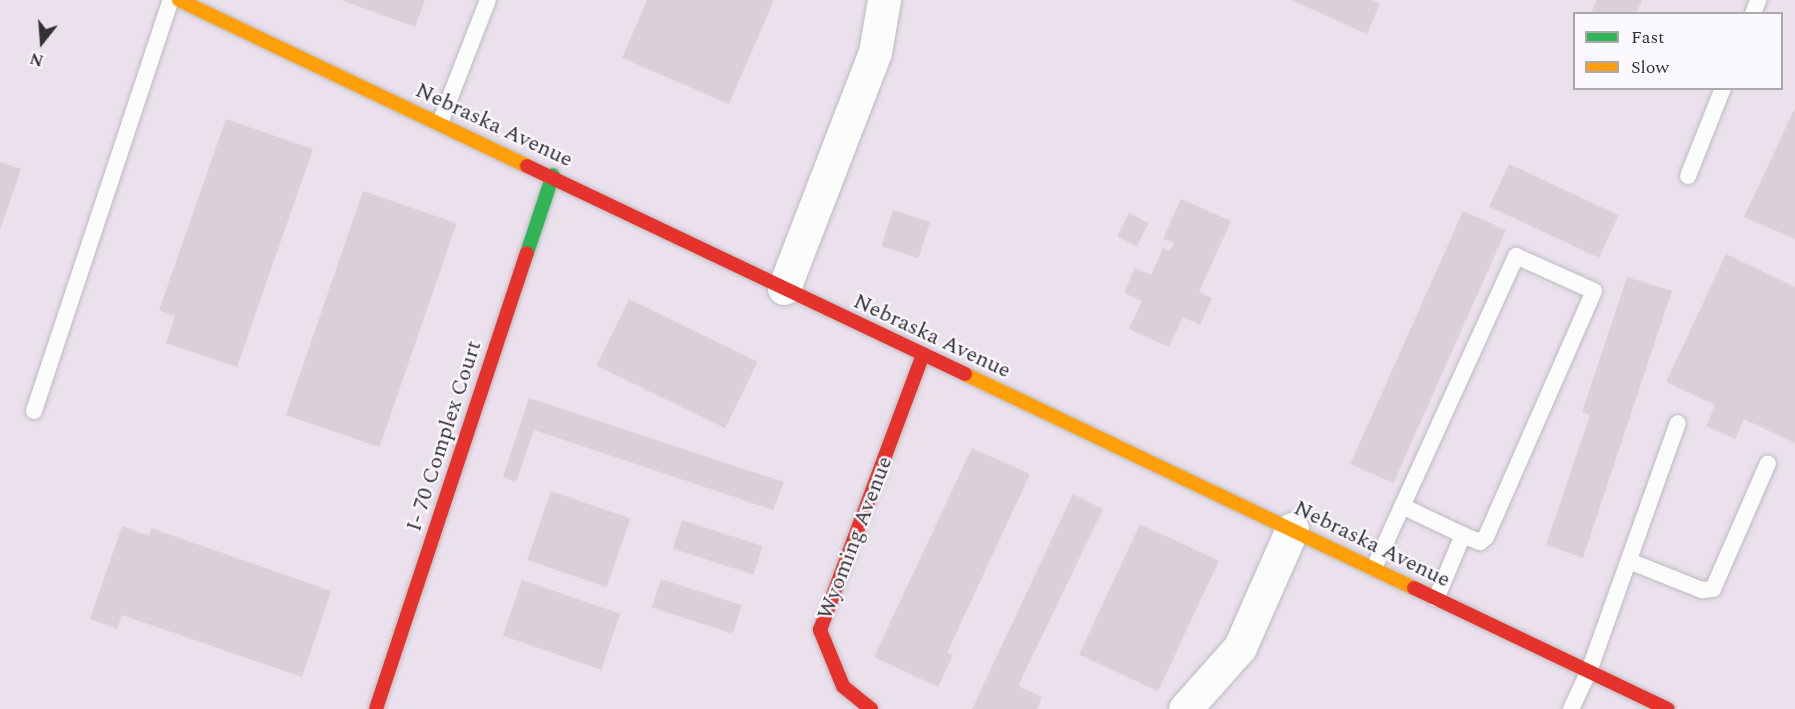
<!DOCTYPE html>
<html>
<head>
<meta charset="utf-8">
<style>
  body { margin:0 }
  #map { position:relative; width:1795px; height:709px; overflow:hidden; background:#f1edf2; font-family:Spectral,serif }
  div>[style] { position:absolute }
  .built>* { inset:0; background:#eae1ed }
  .building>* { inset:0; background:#dcd0d8; transform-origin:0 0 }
  .roads { filter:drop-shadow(0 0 2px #bebabf) drop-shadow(0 0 2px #bebabf) }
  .lane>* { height:16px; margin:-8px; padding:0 8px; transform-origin:8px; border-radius:8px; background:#fdfcfd }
  .street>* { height:33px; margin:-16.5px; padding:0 16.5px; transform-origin:16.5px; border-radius:16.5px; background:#fdfcfd }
  .fast>* { height:14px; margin:-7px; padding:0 7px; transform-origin:7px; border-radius:7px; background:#30b455 }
  .slow>* { height:14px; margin:-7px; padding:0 7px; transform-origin:7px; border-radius:7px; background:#ff9f0a }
  .jam>* { height:14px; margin:-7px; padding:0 7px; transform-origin:7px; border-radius:7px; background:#e5322d }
  span { translate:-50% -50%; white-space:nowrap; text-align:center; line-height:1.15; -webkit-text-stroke:4.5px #fcf9fe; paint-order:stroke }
  .street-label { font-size:22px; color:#343135 }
  .legend { position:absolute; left:1573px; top:12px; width:210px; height:78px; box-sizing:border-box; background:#fcf9fe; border:2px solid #aca9ae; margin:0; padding:8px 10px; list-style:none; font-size:18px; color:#343135 }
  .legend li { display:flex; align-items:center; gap:12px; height:30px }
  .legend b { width:30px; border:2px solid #aca9ae }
  .north { position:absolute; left:12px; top:12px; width:60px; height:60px; -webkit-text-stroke:4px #fcf9fe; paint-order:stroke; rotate:197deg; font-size:16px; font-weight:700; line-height:24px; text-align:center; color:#343135 }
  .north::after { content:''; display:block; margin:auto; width:21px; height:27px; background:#343135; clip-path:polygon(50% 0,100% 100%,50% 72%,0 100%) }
</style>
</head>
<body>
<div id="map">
  <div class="built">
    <div style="clip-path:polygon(evenodd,0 0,1795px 0,1795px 709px,0 709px,0 0,1574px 14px,1782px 14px,1782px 88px,1574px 88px,1574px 14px)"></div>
  </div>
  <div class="building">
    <div style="clip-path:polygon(341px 0,425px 0,415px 27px)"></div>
    <div style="clip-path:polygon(647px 0,774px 0,729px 104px,622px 58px)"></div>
    <div style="clip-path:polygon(1291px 0,1370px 0,1380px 4px,1367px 34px)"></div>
    <div style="clip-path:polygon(1597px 0,1642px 0,1636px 14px,1591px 14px)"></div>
    <div style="clip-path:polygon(1795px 108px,1795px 239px,1744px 217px)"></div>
    <div style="clip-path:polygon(226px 119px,313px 149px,237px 367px,166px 343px,175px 316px,159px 310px)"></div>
    <div style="clip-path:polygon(0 162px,21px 169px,0 230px)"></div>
    <div style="left:1509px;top:164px;width:121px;height:47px;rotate:25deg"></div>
    <div style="left:363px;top:191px;width:99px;height:237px;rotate:19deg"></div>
    <div style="clip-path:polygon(1181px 199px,1231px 221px,1199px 292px,1212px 298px,1200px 325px,1183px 317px,1169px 347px,1129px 329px,1142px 301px,1124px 293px,1135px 268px,1151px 275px,1163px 248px,1170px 251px,1174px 243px,1163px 239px)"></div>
    <div style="left:893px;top:210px;width:39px;height:38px;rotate:18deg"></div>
    <div style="left:1463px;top:211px;width:47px;height:277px;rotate:24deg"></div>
    <div style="left:1129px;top:213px;width:22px;height:26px;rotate:27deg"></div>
    <div style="clip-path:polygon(1726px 254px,1795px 287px,1795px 443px,1744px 419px,1735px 439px,1706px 426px,1715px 405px,1666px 382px)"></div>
    <div style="clip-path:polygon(1627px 277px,1672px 291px,1583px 558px,1546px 545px,1590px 415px,1582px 412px)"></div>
    <div style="left:629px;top:299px;width:143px;height:74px;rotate:26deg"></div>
    <div style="clip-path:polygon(529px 398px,784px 482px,773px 510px,534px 430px,516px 482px,503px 477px)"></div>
    <div style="clip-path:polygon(972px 448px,1030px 474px,947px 653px,953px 655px,938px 687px,874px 657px)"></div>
    <div style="left:551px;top:491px;width:84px;height:73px;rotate:19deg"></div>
    <div style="clip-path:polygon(1073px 494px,1103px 509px,1018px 686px,1042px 697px,1037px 709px,972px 709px)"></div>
    <div style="left:682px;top:520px;width:85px;height:30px;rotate:18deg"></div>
    <div style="left:1140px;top:524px;width:87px;height:144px;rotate:25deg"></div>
    <div style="clip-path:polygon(122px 526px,149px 536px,151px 528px,331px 591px,302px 677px,122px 615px,117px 629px,90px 619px)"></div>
    <div style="left:661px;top:579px;width:85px;height:30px;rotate:18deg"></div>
    <div style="left:522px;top:580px;width:104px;height:59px;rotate:19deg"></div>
  </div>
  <div class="roads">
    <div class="lane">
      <div style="left:1753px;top:14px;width:15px;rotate:-70deg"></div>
      <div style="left:440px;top:123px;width:132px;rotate:-68.7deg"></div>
      <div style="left:1688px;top:176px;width:95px;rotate:-68.3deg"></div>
      <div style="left:34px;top:411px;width:433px;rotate:-71.6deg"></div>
      <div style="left:1402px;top:506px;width:68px;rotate:25.4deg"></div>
      <div style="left:1629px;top:561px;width:79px;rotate:21.7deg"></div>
      <div style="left:1702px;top:590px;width:11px;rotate:-5deg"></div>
      <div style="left:1713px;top:589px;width:137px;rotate:-66.4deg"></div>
      <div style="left:1374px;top:568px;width:343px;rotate:-65.5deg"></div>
      <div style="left:1516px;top:256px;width:85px;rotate:24.2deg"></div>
      <div style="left:1594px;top:291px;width:269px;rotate:113.7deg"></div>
      <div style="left:1486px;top:537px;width:8px;rotate:140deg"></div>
      <div style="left:1480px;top:542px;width:18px;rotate:-158deg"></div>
      <div style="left:1463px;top:535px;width:69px;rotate:112.9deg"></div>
      <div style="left:1571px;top:709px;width:42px;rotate:-64.7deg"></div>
      <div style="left:1589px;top:671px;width:263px;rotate:-70.3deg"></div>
    </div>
    <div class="street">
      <div style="left:784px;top:288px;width:253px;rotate:-68.9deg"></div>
      <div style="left:875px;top:52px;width:53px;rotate:-80.2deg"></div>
      <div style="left:1185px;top:709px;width:83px;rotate:-48.4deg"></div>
      <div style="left:1240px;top:647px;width:129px;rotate:-66.2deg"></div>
    </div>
    <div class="fast">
      <div style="left:527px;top:253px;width:82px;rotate:-71.6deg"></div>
    </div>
    <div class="slow">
      <div style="left:179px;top:0;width:386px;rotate:25.5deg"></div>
      <div style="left:965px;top:374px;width:497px;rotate:25.5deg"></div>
    </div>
    <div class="jam">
      <div style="left:527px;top:166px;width:485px;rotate:25.4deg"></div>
      <div style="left:1414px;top:588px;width:281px;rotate:25.5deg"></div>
      <div style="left:376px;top:709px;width:480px;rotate:-71.7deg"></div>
      <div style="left:871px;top:709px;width:36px;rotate:-141deg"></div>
      <div style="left:843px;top:686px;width:61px;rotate:-112.3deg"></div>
      <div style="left:820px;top:630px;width:294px;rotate:-69.5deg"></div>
    </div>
  </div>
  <div class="street-label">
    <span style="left:494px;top:125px;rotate:25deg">Nebraska Avenue</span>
    <span style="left:932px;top:336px;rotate:25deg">Nebraska Avenue</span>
    <span style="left:444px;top:436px;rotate:-72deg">I- 70 Complex Court</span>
    <span style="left:855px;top:538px;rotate:-69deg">Wyoming Avenue</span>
    <span style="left:1372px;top:544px;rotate:26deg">Nebraska Avenue</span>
  </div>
  <ul class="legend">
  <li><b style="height:8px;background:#30b455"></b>Fast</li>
  <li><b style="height:8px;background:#ff9f0a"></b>Slow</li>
  </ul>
  <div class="north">N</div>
</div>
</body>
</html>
